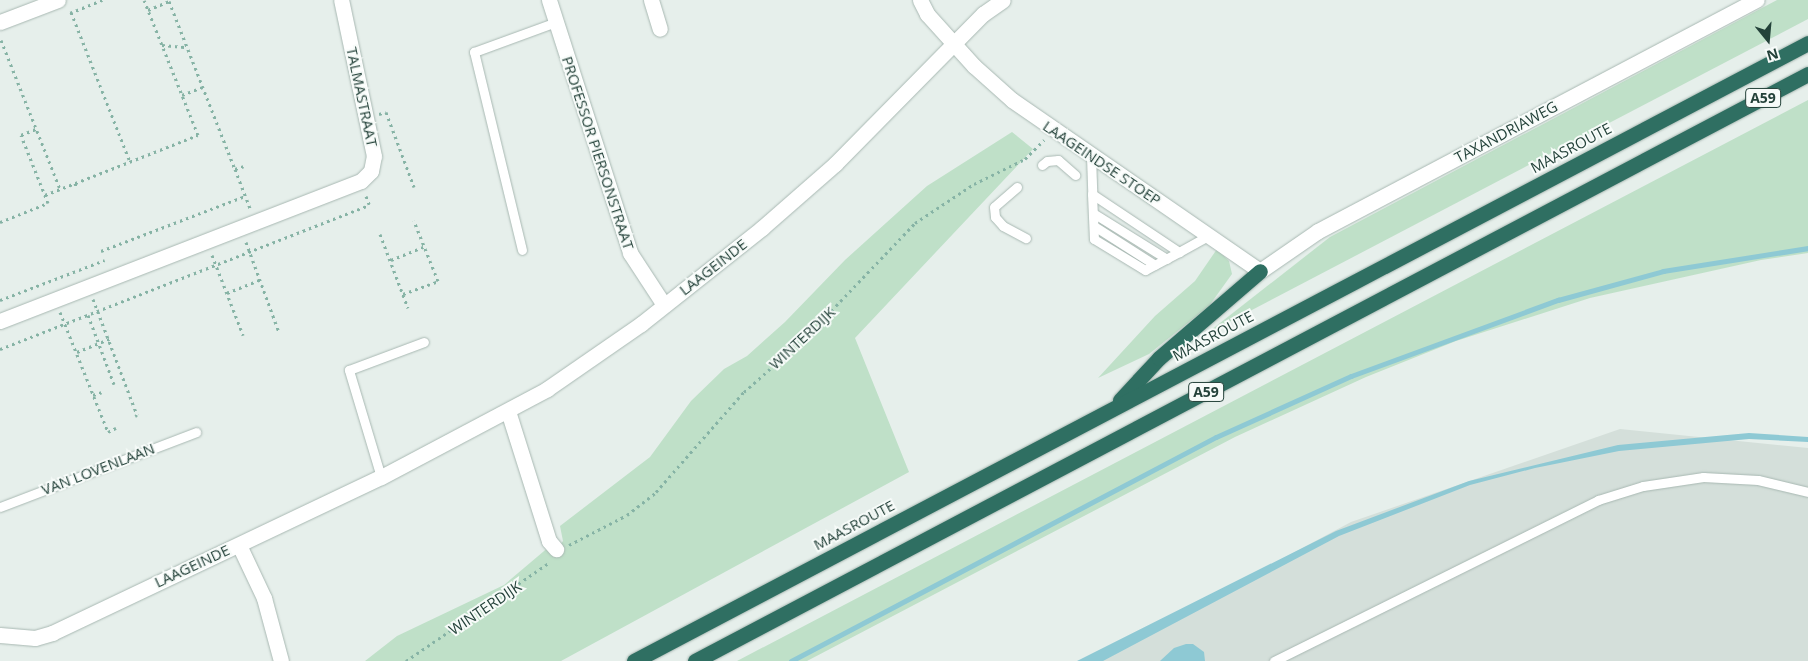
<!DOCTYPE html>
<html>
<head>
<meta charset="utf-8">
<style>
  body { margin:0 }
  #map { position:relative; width:1808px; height:661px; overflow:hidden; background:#e6efeb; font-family:"Open Sans",sans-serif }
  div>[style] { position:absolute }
  .built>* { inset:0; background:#d4dfda }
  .green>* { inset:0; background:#bfe0c8 }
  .water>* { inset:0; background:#8ec9d4 }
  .stream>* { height:5px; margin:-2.5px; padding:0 2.5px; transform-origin:2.5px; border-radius:2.5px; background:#8ec9d4 }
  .path>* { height:3px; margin-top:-1.5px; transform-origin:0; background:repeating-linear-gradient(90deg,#86b3a5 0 2.5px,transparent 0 6.5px) }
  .roads { filter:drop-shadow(0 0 1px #a8b8b2) drop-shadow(0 0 1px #a8b8b2) }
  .lane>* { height:9px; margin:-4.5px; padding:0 4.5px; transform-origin:4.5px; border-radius:4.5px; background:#fff }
  .street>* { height:15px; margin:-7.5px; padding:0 7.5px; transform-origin:7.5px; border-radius:7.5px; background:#fff }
  .secondary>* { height:15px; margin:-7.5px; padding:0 7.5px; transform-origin:7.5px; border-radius:7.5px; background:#fff }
  .highway>* { height:15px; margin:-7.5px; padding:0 7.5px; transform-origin:7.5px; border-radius:7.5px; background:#2f6f62 }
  span { translate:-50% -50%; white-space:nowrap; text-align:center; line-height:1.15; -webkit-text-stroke:4px #f7fbf9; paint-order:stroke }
  .shield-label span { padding:1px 4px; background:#f7fbf9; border:1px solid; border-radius:4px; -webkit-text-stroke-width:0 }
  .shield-label { font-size:14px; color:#24423a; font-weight:700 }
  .street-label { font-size:15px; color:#24423a }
  .north { position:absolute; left:1743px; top:15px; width:50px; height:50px; -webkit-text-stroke:4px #f7fbf9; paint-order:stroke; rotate:163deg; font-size:14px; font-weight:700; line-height:20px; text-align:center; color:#24423a }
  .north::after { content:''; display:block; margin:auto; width:18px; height:22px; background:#24423a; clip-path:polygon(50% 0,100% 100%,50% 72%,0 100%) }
</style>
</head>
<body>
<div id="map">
  <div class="built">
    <div style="clip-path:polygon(1620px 429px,1808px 448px,1808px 661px,1090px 661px,1351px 522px)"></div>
  </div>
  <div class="green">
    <div style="clip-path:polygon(1777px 0,1808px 0,1808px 19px,1206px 334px,1330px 237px)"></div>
    <div style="clip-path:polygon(1808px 100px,1808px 253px,1761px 260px,1590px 298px,1456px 341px,1366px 377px,1235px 437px,807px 661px,737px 661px)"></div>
    <div style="clip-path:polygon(1012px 132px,1033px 149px,855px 338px,909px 472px,561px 661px,365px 661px,397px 636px,504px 585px,550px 546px,553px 554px,563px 541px,560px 526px,650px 457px,691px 401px,724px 369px,747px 356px,785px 322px,845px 260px,927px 186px)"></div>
    <div style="clip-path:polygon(1217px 249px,1229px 261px,1232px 274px,1209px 306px,1149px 354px,1098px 378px,1155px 316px,1195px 281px)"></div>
  </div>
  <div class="water">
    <div style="clip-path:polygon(1749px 433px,1808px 437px,1808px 442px,1749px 439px,1619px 451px,1535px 468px,1470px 485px,1339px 536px,1103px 661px,1077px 661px,1336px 531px,1469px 481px,1618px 445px)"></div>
    <div style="clip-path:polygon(1186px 644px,1193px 644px,1204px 652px,1205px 661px,1160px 661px,1174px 648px)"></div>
  </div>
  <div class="stream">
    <div style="left:791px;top:661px;width:480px;rotate:-27.8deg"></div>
    <div style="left:1216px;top:437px;width:148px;rotate:-24.3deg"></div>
    <div style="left:1351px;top:376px;width:221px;rotate:-20.2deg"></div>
    <div style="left:1558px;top:300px;width:109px;rotate:-15.4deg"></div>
    <div style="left:1663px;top:271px;width:147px;rotate:-9deg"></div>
  </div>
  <div class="path">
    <div style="left:148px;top:10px;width:23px;rotate:-23deg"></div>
    <div style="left:169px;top:1px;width:180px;rotate:68.6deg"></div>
    <div style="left:235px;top:169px;width:9px;rotate:-18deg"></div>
    <div style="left:71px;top:12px;width:161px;rotate:68.5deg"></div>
    <div style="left:70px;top:13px;width:35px;rotate:-22deg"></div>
    <div style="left:1px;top:40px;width:160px;rotate:68.4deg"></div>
    <div style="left:162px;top:45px;width:25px;rotate:5deg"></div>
    <div style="left:182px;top:95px;width:22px;rotate:-21deg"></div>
    <div style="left:379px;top:114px;width:7px;rotate:-16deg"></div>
    <div style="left:386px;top:112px;width:80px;rotate:69.5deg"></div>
    <div style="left:235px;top:169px;width:42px;rotate:69deg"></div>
    <div style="left:75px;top:183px;width:6px;rotate:72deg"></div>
    <div style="left:45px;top:195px;width:164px;rotate:-21.4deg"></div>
    <div style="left:198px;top:135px;width:145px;rotate:-111.8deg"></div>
    <div style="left:366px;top:196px;width:9px;rotate:69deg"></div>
    <div style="left:0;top:222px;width:52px;rotate:-21.6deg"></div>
    <div style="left:48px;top:203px;width:73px;rotate:-111.7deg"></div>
    <div style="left:21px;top:135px;width:16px;rotate:-22deg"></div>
    <div style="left:380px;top:234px;width:79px;rotate:69.3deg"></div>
    <div style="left:246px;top:242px;width:96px;rotate:69.9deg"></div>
    <div style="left:101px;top:251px;width:154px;rotate:-20.9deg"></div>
    <div style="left:212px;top:255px;width:86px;rotate:68.8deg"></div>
    <div style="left:391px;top:260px;width:35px;rotate:-22deg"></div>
    <div style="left:227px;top:293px;width:35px;rotate:-22deg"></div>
    <div style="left:403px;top:294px;width:37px;rotate:-20deg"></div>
    <div style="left:438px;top:281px;width:65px;rotate:-111.8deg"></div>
    <div style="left:93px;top:299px;width:124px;rotate:69.2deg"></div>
    <div style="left:137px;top:415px;width:2px;rotate:153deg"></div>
    <div style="left:0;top:300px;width:112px;rotate:-20.9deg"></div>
    <div style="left:60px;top:312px;width:129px;rotate:68.2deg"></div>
    <div style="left:108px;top:432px;width:9px;rotate:-27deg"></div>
    <div style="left:88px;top:315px;width:74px;rotate:69.4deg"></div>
    <div style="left:0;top:349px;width:394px;rotate:-21.3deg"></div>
    <div style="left:77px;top:352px;width:35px;rotate:-22deg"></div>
    <div style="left:93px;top:395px;width:9px;rotate:-18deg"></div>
    <div style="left:569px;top:545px;width:65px;rotate:-27.3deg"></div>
    <div style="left:627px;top:515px;width:37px;rotate:-38deg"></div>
    <div style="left:656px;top:492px;width:133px;rotate:-48.7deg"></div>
    <div style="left:744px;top:392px;width:87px;rotate:-41.7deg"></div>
    <div style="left:809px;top:334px;width:153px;rotate:-46.3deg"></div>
    <div style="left:915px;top:223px;width:71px;rotate:-33.5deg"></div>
    <div style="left:974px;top:184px;width:57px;rotate:-26.1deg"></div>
    <div style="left:1025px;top:159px;width:27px;rotate:-45deg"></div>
    <div style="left:406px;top:661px;width:175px;rotate:-34.5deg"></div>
  </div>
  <div class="roads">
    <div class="lane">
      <div style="left:1091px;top:156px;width:38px;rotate:88deg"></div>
      <div style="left:1092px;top:194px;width:105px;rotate:33.7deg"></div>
      <div style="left:1179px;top:252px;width:33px;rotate:-29deg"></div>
      <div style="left:1042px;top:165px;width:6px;rotate:-39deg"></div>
      <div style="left:1047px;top:161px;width:11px;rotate:-5deg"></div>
      <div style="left:1058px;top:160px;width:23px;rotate:41deg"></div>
      <div style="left:1017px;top:187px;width:30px;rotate:139deg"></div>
      <div style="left:994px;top:207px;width:10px;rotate:84deg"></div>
      <div style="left:995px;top:217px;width:12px;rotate:48deg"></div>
      <div style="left:1003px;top:226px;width:26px;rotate:28deg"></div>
      <div style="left:1092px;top:194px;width:45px;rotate:87.5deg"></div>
      <div style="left:1094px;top:239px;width:60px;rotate:31.3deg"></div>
      <div style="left:1145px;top:270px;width:38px;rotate:-28deg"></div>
      <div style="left:1093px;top:213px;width:87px;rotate:31.9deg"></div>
      <div style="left:1094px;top:226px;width:72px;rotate:32.6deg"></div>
      <div style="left:522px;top:250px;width:204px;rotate:-103.6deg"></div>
      <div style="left:474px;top:52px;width:87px;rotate:-20.1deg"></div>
      <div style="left:381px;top:477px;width:112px;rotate:-106.7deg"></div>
      <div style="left:349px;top:370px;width:80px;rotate:-20.5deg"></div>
      <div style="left:0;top:507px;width:210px;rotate:-20.9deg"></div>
      <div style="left:1274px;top:661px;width:362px;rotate:-26.4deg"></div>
      <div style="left:1598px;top:500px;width:47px;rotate:-17.3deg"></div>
      <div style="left:1643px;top:486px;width:61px;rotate:-8.5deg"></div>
      <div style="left:1703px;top:477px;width:55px;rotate:3.1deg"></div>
      <div style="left:1758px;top:480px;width:51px;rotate:13.5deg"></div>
    </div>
    <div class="street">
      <div style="left:549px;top:0;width:266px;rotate:72.2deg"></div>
      <div style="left:630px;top:253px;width:62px;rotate:56.8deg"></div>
      <div style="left:651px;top:0;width:30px;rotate:73deg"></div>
      <div style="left:920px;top:0;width:16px;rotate:63deg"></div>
      <div style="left:927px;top:14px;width:70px;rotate:47.9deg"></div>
      <div style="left:974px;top:66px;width:51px;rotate:41.8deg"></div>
      <div style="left:1012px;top:100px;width:301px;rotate:34.6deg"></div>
      <div style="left:0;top:22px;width:62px;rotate:-20.8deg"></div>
      <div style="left:0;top:321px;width:387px;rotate:-21.2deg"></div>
      <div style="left:361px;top:181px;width:14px;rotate:-45deg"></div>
      <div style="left:371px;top:171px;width:15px;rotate:-79deg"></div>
      <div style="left:374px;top:156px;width:159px;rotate:-101.9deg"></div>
      <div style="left:508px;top:411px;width:136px;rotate:72.5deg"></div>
      <div style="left:549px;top:541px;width:11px;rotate:49deg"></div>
      <div style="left:239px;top:545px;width:59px;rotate:64.7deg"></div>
      <div style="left:264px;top:598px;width:65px;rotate:74.9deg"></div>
      <div style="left:0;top:635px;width:35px;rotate:5deg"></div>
      <div style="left:35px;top:638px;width:18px;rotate:-16deg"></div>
      <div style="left:52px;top:633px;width:364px;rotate:-25.4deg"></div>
      <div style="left:381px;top:477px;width:188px;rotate:-27.9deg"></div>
      <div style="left:547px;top:389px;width:114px;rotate:-34.7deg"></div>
      <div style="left:641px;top:324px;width:154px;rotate:-38.4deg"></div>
      <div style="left:762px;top:228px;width:97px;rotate:-41.2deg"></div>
      <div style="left:835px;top:164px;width:211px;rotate:-45.4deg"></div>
      <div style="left:983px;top:14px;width:24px;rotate:-35deg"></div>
    </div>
    <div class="secondary">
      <div style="left:1260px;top:271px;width:70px;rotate:-34.6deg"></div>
      <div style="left:1318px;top:231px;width:496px;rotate:-27.8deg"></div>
    </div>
    <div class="highway">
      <div style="left:1120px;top:400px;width:57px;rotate:-47.1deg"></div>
      <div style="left:1159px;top:358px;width:133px;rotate:-40.7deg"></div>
      <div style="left:634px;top:661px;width:1327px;rotate:-27.76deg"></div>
      <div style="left:695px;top:661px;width:1258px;rotate:-27.81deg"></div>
    </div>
  </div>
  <div class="shield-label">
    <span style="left:1763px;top:98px">A59</span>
    <span style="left:1206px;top:392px">A59</span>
  </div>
  <div class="street-label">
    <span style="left:362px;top:97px;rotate:78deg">TALMASTRAAT</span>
    <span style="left:1506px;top:132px;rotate:-28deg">TAXANDRIAWEG</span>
    <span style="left:1571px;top:148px;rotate:-28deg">MAASROUTE</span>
    <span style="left:598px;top:153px;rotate:72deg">PROFESSOR PIERSONSTRAAT</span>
    <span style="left:1102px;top:163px;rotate:34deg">LAAGEINDSE STOEP</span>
    <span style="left:713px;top:267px;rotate:-38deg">LAAGEINDE</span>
    <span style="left:1213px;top:336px;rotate:-28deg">MAASROUTE</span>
    <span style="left:802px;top:338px;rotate:-43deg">WINTERDIJK</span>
    <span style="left:98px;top:469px;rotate:-21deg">VAN LOVENLAAN</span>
    <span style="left:854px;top:525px;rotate:-28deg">MAASROUTE</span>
    <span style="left:192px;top:566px;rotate:-25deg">LAAGEINDE</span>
    <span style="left:485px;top:608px;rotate:-34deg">WINTERDIJK</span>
  </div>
  <div class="north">N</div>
</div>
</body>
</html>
